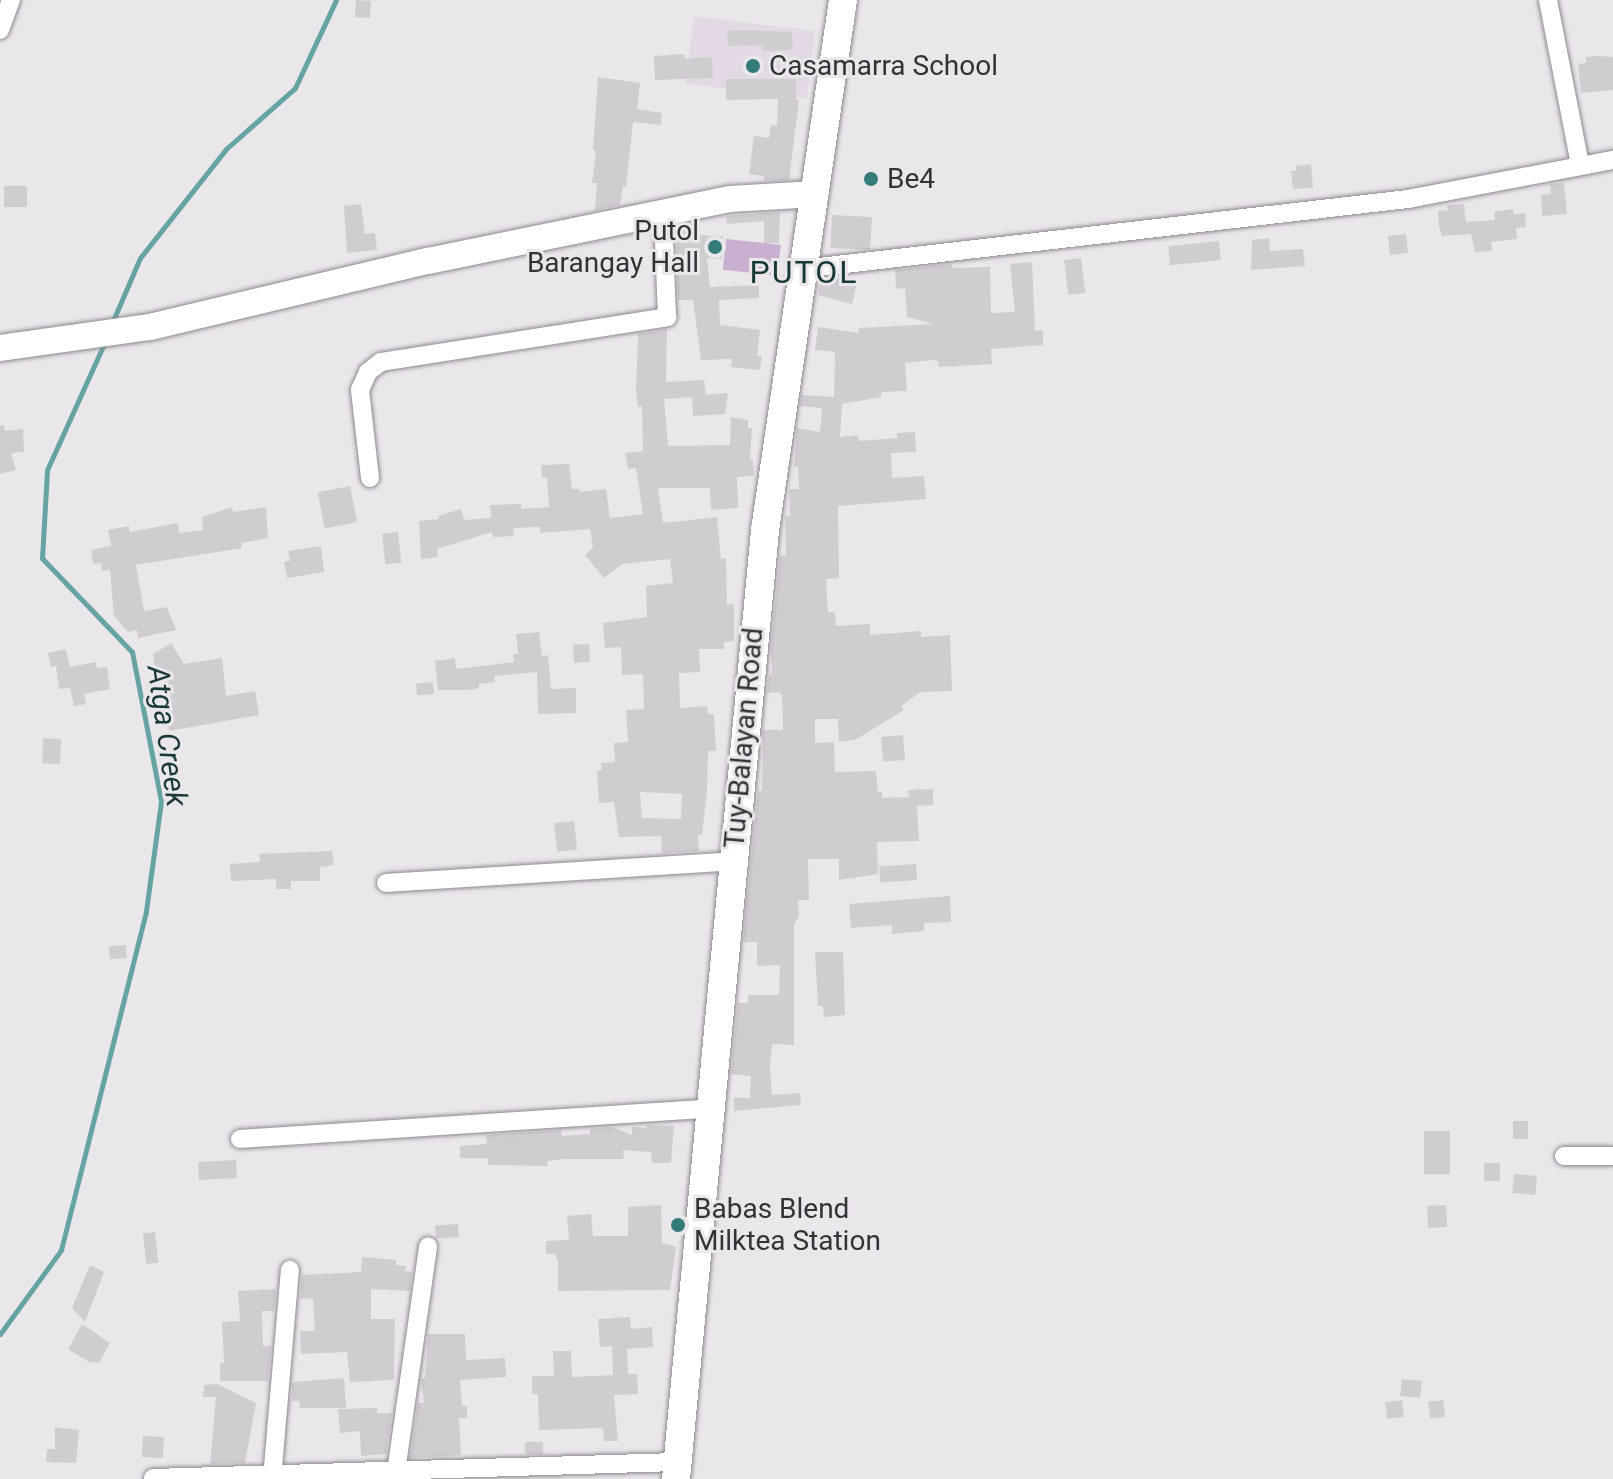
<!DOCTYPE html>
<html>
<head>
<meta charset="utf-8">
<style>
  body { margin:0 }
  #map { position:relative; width:1613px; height:1479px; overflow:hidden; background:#eae7eb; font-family:Roboto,sans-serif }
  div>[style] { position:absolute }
  .built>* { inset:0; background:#e2d9e4; transform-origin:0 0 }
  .green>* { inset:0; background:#c9b0d0; transform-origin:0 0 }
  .stream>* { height:5px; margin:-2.5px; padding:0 2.5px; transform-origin:2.5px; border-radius:2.5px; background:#65a4a2 }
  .building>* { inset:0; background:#d0cdd1; transform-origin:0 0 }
  .roads { filter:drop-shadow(0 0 2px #8d8a8e) drop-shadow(0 0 2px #8d8a8e) }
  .street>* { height:18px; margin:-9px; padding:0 9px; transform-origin:9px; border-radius:9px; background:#fff }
  .secondary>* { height:26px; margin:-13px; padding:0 13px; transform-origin:13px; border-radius:13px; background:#fff }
  .primary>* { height:28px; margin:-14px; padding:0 14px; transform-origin:14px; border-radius:14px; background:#fff }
  .dots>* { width:22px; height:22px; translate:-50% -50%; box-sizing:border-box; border:4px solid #eae7eb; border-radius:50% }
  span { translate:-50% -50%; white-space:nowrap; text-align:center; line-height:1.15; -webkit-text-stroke:6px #eae7eb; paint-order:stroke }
  .poi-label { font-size:28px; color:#333234 }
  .left { translate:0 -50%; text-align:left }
  .right { translate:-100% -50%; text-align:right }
  .street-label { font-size:28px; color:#333234 }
  .water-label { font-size:30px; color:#183938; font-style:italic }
  .quarter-label { font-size:32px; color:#163938; letter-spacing:2px }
</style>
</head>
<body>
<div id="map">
  <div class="built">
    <div style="left:815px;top:31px;width:68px;height:122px;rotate:97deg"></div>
  </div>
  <div class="green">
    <div style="left:726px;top:239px;width:55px;height:31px;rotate:6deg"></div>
  </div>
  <div class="stream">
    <div style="left:112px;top:323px;width:71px;rotate:-66.7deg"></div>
    <div style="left:140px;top:258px;width:139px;rotate:-51.7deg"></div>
    <div style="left:226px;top:149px;width:92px;rotate:-41.5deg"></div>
    <div style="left:295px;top:88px;width:97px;rotate:-65deg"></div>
    <div style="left:0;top:1334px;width:104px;rotate:-54deg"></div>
    <div style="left:61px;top:1250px;width:349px;rotate:-75.9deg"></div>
    <div style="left:146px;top:911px;width:111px;rotate:-82.2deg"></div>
    <div style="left:161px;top:801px;width:152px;rotate:-101deg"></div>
    <div style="left:132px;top:652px;width:130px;rotate:-133.8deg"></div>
    <div style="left:42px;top:558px;width:88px;rotate:-86.7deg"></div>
    <div style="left:47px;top:470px;width:138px;rotate:-65.7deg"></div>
  </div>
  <div class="building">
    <div style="left:356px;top:0;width:15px;height:17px;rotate:4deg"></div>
    <div style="clip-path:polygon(746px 30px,792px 32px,793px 50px,763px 51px,763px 45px,728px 46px,727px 31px)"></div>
    <div style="clip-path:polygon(684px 54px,685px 59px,712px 57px,713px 78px,655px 80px,654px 56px)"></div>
    <div style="clip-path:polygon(1598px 56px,1613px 57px,1613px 90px,1581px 93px,1578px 64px,1586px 63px,1586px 57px)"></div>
    <div style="left:797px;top:59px;width:15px;height:16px;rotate:4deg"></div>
    <div style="clip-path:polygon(598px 77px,640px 83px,637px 109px,662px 113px,661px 125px,633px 122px,626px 187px,623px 186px,620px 205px,595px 210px,597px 183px,592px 183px,596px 151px,593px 150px)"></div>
    <div style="clip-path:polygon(726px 79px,796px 79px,796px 100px,799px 100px,789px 180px,764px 181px,764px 176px,749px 174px,754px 136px,769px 138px,771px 125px,777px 126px,778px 99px,726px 100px)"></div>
    <div style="clip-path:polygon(1311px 164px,1313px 188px,1293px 189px,1291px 171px,1296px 171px,1296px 166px)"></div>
    <div style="clip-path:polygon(1564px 183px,1567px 214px,1542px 216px,1541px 195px,1551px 194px,1550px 184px)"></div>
    <div style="left:4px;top:186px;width:23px;height:21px"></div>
    <div style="clip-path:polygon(361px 204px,365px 234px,375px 233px,377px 250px,347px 253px,344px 206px)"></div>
    <div style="clip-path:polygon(1464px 204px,1466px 222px,1495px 220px,1494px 212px,1513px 209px,1514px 214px,1525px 213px,1526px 227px,1516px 228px,1517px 239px,1491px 242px,1492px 251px,1475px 252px,1471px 234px,1442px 236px,1439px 226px,1438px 211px,1448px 210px,1447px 205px)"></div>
    <div style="clip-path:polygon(780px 212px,779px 243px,764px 243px,764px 221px,727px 224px,726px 216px)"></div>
    <div style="left:832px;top:215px;width:40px;height:33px;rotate:3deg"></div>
    <div style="clip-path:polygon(694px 223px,696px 235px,723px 236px,722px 259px,707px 258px,710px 287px,759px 285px,759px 298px,719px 300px,720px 325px,760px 330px,757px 356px,762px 356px,760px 370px,731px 367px,732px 359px,701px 360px,693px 300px,678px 300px,676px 226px)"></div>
    <div style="left:1406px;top:234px;width:19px;height:18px;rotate:84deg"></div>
    <div style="clip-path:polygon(1269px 238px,1270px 251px,1303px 249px,1305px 266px,1251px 270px,1252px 240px)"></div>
    <div style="left:1219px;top:241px;width:19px;height:51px;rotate:84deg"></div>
    <div style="left:1081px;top:258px;width:35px;height:17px;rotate:83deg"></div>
    <div style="clip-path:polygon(1032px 262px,1035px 331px,1043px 330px,1043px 345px,991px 349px,992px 364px,939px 367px,938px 361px,933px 360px,905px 363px,907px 391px,881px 392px,881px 397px,842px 404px,840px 437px,858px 435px,859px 441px,897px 438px,897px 433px,915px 432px,916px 452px,891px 453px,892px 478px,924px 476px,926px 499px,838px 506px,839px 578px,826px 579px,828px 612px,835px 612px,836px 626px,870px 624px,870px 635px,921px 631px,921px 637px,950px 635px,952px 691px,920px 692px,901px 706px,904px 710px,855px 740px,839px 742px,838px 719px,815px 719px,815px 743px,834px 742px,835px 772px,876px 771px,878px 792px,882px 792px,882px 798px,909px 797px,908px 790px,933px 789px,933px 805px,917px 806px,919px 841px,877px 842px,878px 874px,839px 880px,839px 859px,808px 859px,809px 900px,798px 900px,799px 917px,794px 924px,794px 1045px,772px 1044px,770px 1067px,772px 1095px,800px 1093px,801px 1105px,734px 1111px,734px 1098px,750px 1098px,751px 1076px,731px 1074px,738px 1003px,748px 1003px,748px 995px,779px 995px,780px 965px,757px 966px,757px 942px,743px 942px,758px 791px,762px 791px,763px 730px,783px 730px,782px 696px,779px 692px,767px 693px,769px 675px,772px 674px,771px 649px,780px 556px,786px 555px,785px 516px,790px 516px,789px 489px,799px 489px,798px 467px,794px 467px,797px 428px,820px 432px,822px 408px,800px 406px,802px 395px,834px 397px,835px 352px,815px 350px,818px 327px,859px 333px,859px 328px,934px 324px,907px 317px,905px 288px,896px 289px,895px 270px,952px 264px,952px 268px,990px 267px,991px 313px,1015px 312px,1010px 264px)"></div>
    <div style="clip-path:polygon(833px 278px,857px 283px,852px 304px,818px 295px,821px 279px)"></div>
    <div style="clip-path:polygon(evenodd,667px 329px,666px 382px,704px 380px,706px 395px,728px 393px,725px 414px,693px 416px,692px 397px,664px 399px,668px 446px,730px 445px,731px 417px,748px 420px,748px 428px,752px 428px,750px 460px,753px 460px,754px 476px,737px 477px,738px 508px,711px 510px,710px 488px,658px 488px,663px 523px,717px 517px,721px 559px,726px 558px,727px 605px,734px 604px,734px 641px,724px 642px,724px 649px,699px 649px,700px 672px,679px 673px,680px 708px,707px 706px,708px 714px,714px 714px,716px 751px,708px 751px,707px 791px,702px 835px,698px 835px,699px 851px,662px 853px,661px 836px,619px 837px,614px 802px,599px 803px,597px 771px,602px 770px,601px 763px,615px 762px,614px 743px,628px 742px,626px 710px,644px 709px,643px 674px,622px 675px,621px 647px,605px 648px,603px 623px,647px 617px,646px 586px,673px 583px,670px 559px,622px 564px,604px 578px,585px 555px,593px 547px,590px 529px,540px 533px,540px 527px,513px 528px,514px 536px,493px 537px,492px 532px,437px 549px,438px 557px,421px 559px,419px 521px,439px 519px,438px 516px,461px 509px,464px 520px,491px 518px,490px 505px,521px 504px,521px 509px,549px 507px,547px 477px,542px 478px,541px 465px,569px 464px,572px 489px,579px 489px,580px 492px,606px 489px,610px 518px,643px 514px,636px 468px,628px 469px,625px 453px,643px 451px,642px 406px,638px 407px,636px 392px,638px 334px,667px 329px,640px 792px,682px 794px,681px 819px,642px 818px,640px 792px)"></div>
    <div style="clip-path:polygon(4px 425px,5px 431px,23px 429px,24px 452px,11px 453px,16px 470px,0 474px,0 426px)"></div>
    <div style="left:350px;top:486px;width:37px;height:33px;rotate:79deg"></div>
    <div style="clip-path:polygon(232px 507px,233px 512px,266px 507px,268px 538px,241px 543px,242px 548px,136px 565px,144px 611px,167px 607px,176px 630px,138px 638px,137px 630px,128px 632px,114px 616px,110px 570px,102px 571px,101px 563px,93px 564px,91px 550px,111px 546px,108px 530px,129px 526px,130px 532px,178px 523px,179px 533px,203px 530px,202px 517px)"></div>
    <div style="left:398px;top:532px;width:31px;height:16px;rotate:84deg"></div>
    <div style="clip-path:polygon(321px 546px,324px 572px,287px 578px,284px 562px,290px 561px,288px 551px)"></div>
    <div style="clip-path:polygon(539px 632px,542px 656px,548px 655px,551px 689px,576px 688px,576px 713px,538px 714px,537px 672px,494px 676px,495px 682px,479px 684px,479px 688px,470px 690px,438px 690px,435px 661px,455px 658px,456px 669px,514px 662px,513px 654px,518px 654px,516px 634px)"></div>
    <div style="clip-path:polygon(171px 643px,184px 664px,222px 658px,226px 696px,255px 691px,259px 715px,169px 731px,164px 699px,159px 700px,153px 654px)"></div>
    <div style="left:589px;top:644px;width:18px;height:16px;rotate:87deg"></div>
    <div style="clip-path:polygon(66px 649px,70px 667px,96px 662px,97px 668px,107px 667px,110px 689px,84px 694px,86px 704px,74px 706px,70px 688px,59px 689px,56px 666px,51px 667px,48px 653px)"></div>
    <div style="left:433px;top:682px;width:12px;height:17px;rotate:85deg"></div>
    <div style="left:903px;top:735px;width:25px;height:22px;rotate:85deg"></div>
    <div style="left:61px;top:739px;width:25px;height:18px;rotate:92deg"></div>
    <div style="left:574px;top:821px;width:29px;height:20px;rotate:84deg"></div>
    <div style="clip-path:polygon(332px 851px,334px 865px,320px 867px,320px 881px,291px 881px,291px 889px,276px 889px,276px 879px,231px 881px,230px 864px,260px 862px,259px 854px)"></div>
    <div style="left:916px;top:864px;width:16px;height:37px;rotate:86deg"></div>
    <div style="clip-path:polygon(950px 896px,951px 922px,924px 923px,924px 931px,892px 934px,892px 925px,851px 928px,849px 904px)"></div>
    <div style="left:126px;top:945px;width:13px;height:17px;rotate:86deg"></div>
    <div style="clip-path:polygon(815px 952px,843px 952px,845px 1015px,824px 1017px,823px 1006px,818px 1006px)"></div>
    <div style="left:1528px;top:1121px;width:18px;height:15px;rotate:90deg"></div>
    <div style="clip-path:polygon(647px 1125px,674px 1126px,671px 1163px,652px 1163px,651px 1152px,623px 1150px,624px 1159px,563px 1159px,547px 1161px,548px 1166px,488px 1165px,488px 1158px,460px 1158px,460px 1146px,487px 1144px,486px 1135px,561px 1130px,562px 1136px,590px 1134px,590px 1129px,612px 1127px,632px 1135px,632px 1127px,647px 1128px)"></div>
    <div style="left:1450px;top:1131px;width:43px;height:26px;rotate:90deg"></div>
    <div style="left:236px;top:1160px;width:18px;height:38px;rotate:87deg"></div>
    <div style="left:1500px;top:1163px;width:18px;height:16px;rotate:90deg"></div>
    <div style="left:1514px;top:1174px;width:23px;height:19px;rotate:5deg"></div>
    <div style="clip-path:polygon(661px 1205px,662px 1243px,676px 1247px,670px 1290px,558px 1291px,558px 1261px,555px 1254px,546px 1254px,546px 1241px,569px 1240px,567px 1216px,591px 1214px,593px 1236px,628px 1236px,628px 1207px)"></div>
    <div style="left:1446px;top:1205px;width:22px;height:19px;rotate:87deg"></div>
    <div style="left:458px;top:1224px;width:13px;height:23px;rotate:86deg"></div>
    <div style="left:155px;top:1232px;width:31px;height:12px;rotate:84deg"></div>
    <div style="clip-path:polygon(362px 1257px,396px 1260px,396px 1265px,406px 1266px,405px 1271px,412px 1272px,410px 1291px,371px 1289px,371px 1319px,395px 1319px,394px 1380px,350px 1382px,347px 1352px,301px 1354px,300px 1331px,315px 1331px,313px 1298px,300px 1299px,302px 1275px,361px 1272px)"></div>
    <div style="clip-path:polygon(90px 1265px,104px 1272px,85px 1322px,72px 1308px)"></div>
    <div style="clip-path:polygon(276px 1289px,274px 1311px,262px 1311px,263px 1346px,271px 1346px,268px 1381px,220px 1381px,220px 1363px,224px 1363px,222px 1322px,240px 1321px,238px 1291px)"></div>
    <div style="clip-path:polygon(630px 1317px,631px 1329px,652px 1327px,653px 1347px,627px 1349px,628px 1374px,637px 1374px,638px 1394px,614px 1395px,618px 1441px,604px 1441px,603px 1428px,539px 1430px,538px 1394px,532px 1394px,532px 1376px,554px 1376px,553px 1351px,571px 1351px,572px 1377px,613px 1375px,612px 1346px,600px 1347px,598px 1319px)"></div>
    <div style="clip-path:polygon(82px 1324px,110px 1343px,99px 1363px,89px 1362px,68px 1349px)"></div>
    <div style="clip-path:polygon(428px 1334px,465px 1334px,466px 1360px,505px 1358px,506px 1377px,460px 1380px,462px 1406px,467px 1406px,467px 1418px,459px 1418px,461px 1455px,410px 1458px,418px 1403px,424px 1403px,421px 1379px,425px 1378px)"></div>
    <div style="clip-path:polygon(344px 1378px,346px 1408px,300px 1408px,299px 1401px,292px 1401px,292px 1382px)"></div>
    <div style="left:1402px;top:1379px;width:20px;height:17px;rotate:6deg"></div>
    <div style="clip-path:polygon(217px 1384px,256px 1403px,245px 1463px,210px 1464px,216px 1397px,203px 1397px,204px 1385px)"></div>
    <div style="left:1402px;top:1400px;width:17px;height:17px;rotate:83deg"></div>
    <div style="left:1443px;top:1400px;width:17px;height:15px;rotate:83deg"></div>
    <div style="clip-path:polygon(377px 1408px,377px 1413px,392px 1413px,386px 1454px,361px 1456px,360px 1431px,340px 1433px,338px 1409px)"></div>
    <div style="clip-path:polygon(55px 1427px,79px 1430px,76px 1463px,46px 1462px,47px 1449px,55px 1449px)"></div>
    <div style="left:143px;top:1436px;width:21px;height:21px;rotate:3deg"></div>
    <div style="left:543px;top:1442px;width:12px;height:18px;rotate:90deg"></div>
  </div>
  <div class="roads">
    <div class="street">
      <div style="left:1548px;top:0;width:167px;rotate:79deg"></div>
      <div style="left:0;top:30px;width:32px;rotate:-70deg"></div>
      <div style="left:802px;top:269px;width:610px;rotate:-6.59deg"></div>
      <div style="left:1408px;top:199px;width:209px;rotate:-10.8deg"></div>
      <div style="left:370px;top:478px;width:89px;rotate:-96.5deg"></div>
      <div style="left:360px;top:390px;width:20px;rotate:-66deg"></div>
      <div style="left:368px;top:372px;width:16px;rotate:-38deg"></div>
      <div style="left:381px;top:362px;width:290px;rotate:-8.9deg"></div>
      <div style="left:667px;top:317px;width:105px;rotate:-92.2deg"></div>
      <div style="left:386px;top:883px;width:347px;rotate:-3.6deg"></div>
      <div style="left:240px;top:1139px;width:470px;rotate:-3.7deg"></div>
      <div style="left:1564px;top:1156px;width:49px"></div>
      <div style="left:153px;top:1478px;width:524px;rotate:-1.75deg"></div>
      <div style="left:272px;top:1479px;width:210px;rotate:-85.1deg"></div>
      <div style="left:395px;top:1479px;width:235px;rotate:-81.9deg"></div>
    </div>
    <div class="secondary">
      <div style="left:0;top:348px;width:151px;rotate:-8deg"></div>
      <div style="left:150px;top:327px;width:286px;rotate:-13.4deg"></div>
      <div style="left:428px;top:261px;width:308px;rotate:-11.6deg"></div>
      <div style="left:730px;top:199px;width:85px;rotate:-3.4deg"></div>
    </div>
    <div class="primary">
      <div style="left:676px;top:1479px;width:953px;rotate:-84.64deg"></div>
      <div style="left:765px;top:530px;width:536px;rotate:-81.63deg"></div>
    </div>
  </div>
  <div class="dots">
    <div style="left:753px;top:66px;background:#337c7a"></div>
    <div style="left:871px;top:179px;background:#337c7a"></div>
    <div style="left:715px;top:247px;background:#337c7a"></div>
    <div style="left:678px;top:1225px;background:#337c7a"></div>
  </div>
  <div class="poi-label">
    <span class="left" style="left:769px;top:66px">Casamarra School</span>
    <span class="left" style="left:887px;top:179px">Be4</span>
    <span class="right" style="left:699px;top:247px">Putol<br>Barangay Hall</span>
    <span class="left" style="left:694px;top:1225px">Babas Blend<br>Milktea Station</span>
  </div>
  <div class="street-label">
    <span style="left:744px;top:738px;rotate:-85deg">Tuy-Balayan Road</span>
  </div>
  <div class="water-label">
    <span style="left:167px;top:736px;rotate:82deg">Atga Creek</span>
  </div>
  <div class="quarter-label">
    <span style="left:804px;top:272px">PUTOL</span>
  </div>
</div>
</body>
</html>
